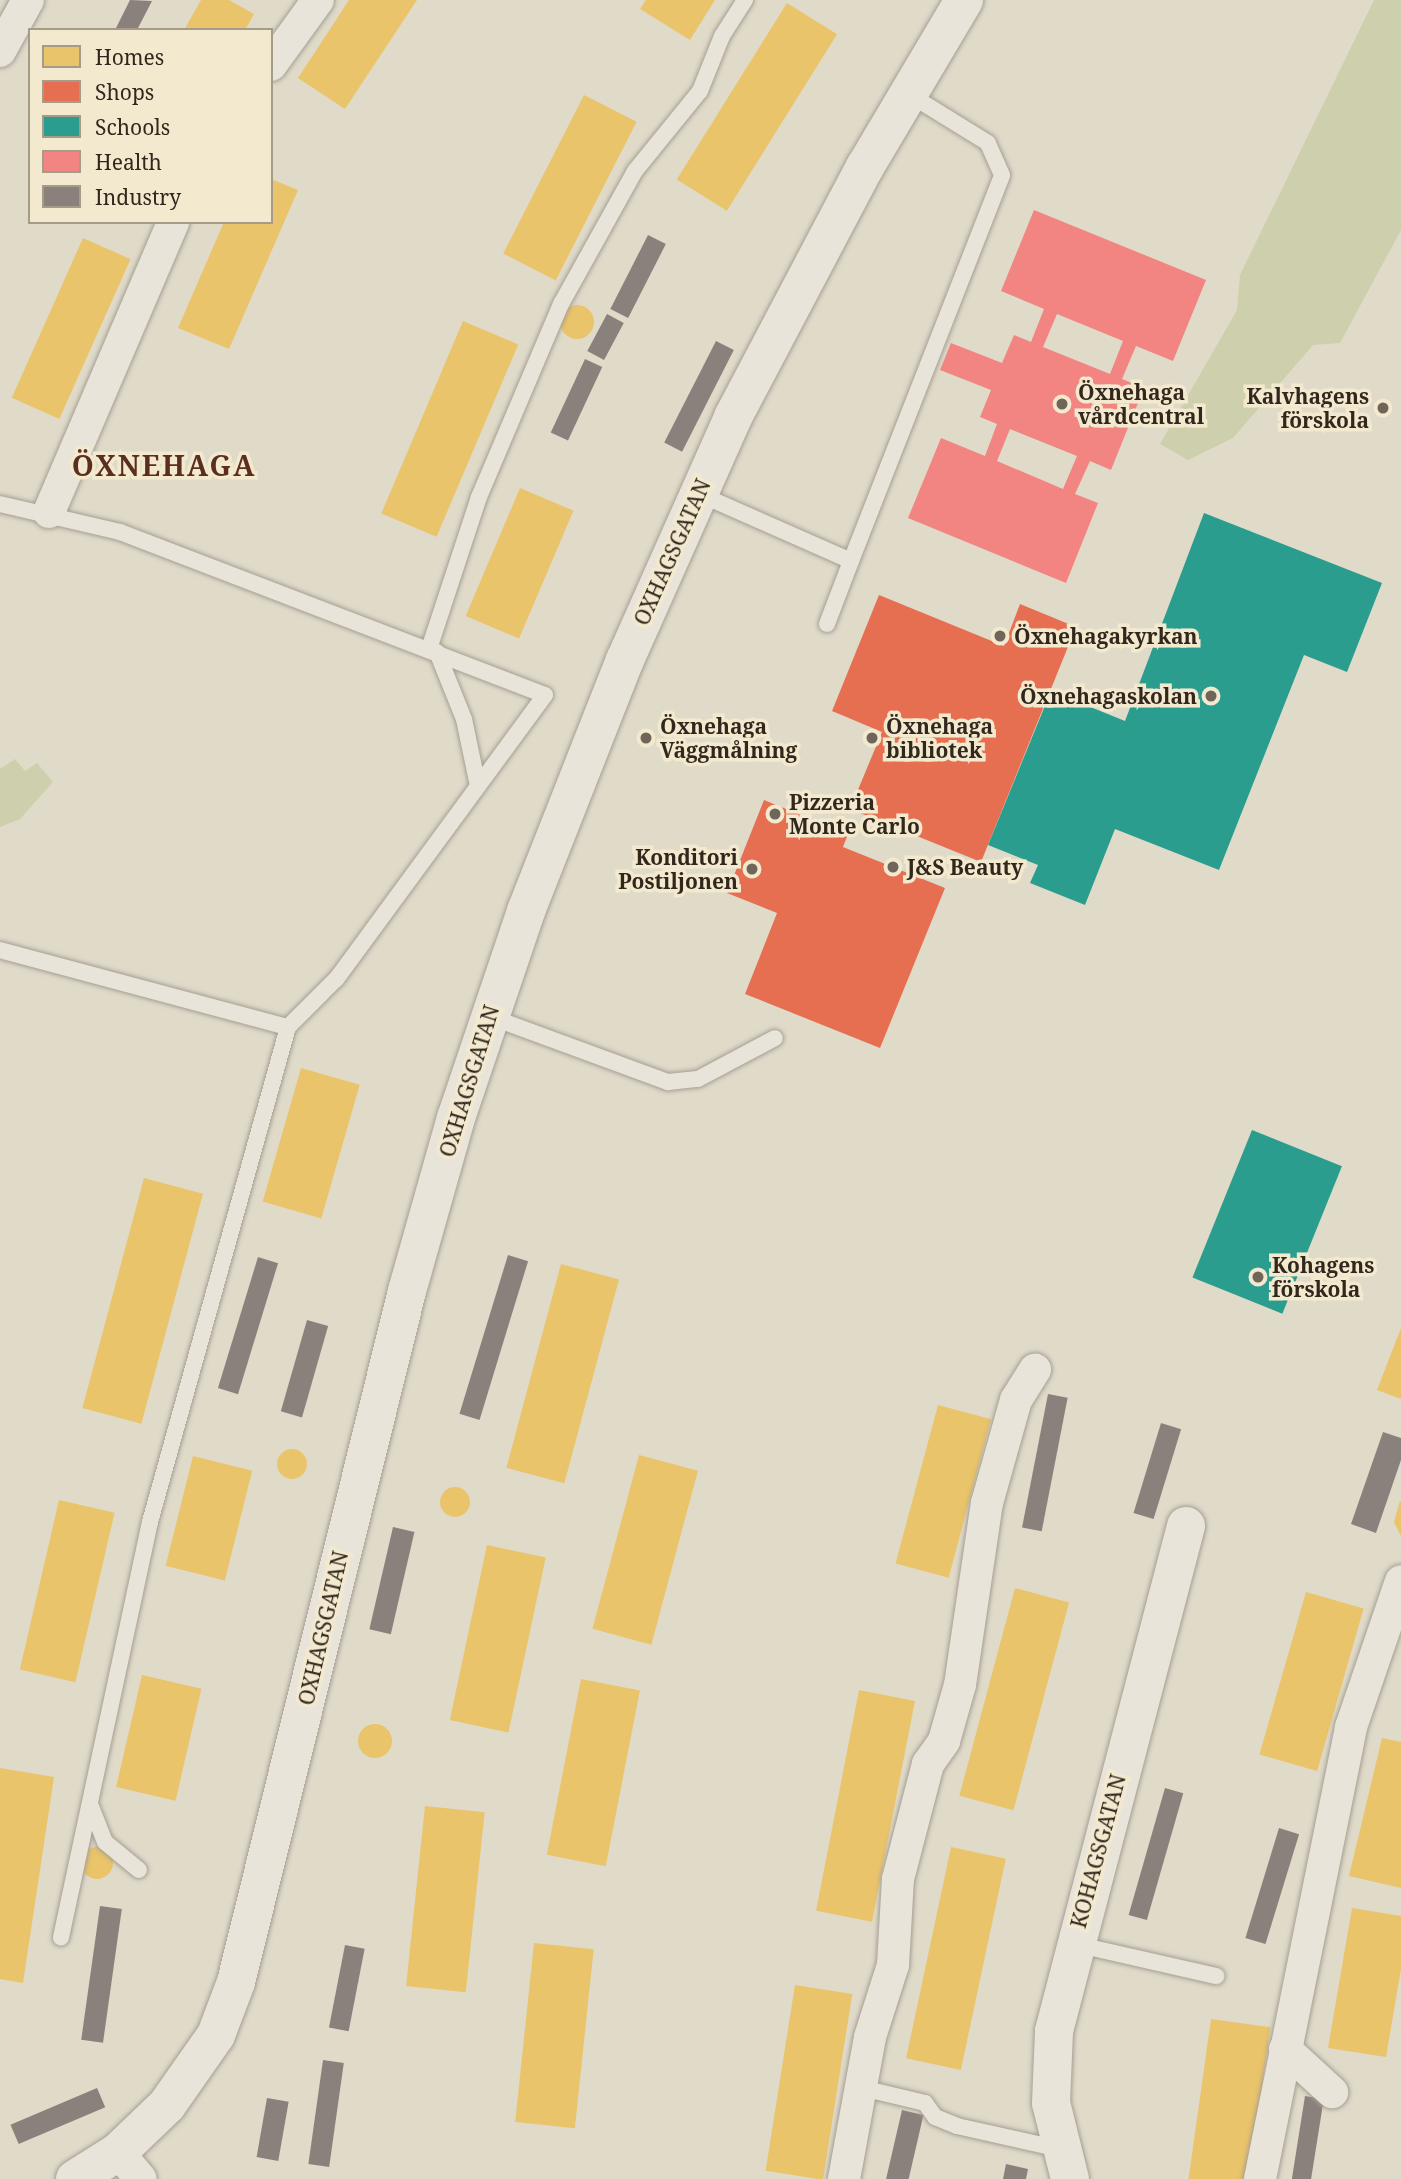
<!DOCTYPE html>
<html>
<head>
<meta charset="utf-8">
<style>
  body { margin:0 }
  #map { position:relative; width:1401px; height:2179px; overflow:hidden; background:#e0dac9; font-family:"Noto Serif",serif }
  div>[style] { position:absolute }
  .green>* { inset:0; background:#cecfac }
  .homes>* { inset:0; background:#e9c46a; transform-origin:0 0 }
  .round { border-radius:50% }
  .shops>* { inset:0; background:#e76f51 }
  .schools>* { inset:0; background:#2a9d8f; transform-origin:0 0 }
  .health>* { inset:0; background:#f28482 }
  .industry>* { inset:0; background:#8a817c; transform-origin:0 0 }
  .roads { filter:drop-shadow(0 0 2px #a59f93) drop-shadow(0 0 2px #a59f93) }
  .lane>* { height:16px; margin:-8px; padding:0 8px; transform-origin:8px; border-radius:8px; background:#e8e4da }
  .street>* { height:32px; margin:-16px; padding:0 16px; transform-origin:16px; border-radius:16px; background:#e8e4da }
  .secondary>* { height:38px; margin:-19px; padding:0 19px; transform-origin:19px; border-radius:19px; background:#e8e4da }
  .dots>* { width:19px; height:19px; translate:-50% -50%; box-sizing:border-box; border:4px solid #f2e9cf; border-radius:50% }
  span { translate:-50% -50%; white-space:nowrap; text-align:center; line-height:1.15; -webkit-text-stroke:7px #f2e9cf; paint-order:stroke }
  .poi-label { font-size:21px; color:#32271d; font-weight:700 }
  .left { translate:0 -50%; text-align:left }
  .right { translate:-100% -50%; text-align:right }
  .street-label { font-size:21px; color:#32271d }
  .district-label { font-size:28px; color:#5b2e20; font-weight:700; letter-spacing:2px }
  .legend { position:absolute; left:28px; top:28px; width:245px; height:196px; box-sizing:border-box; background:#f2e9cf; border:2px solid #a59b88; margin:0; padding:9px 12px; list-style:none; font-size:21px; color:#32271d }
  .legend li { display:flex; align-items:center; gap:14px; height:35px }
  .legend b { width:35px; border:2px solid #a59b88 }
</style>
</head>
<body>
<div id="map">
  <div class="green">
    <div style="clip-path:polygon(1374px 0,1401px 0,1401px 230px,1340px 343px,1313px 345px,1233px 438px,1188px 460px,1160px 444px,1237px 310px,1240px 275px)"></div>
    <div style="clip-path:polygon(15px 759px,25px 771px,37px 763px,53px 782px,20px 819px,0 827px,0 769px)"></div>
  </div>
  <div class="homes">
    <div style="clip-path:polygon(201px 0,229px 0,254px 14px,245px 30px,184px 30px)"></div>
    <div style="clip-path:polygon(349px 0,417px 0,345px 109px,298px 78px)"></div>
    <div style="clip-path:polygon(646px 0,715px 0,690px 40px,640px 9px)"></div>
    <div style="left:787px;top:3px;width:59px;height:208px;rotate:32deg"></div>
    <div style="left:584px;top:95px;width:59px;height:178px;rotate:27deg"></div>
    <div style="clip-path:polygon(271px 179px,298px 190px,229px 349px,178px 328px,224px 222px,271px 222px)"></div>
    <div style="left:83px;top:238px;width:52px;height:175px;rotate:24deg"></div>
    <div class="round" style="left:560px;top:305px;width:34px;height:34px"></div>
    <div style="left:463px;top:321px;width:60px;height:209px;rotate:23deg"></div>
    <div style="left:520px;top:488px;width:58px;height:139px;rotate:23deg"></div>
    <div style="left:301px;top:1068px;width:61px;height:139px;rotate:16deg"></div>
    <div style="left:144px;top:1178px;width:61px;height:238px;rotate:15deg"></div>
    <div style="left:561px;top:1264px;width:60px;height:211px;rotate:15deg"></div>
    <div style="clip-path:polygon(1401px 1328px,1401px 1399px,1377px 1390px)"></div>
    <div style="left:938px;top:1405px;width:55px;height:164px;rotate:15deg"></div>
    <div class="round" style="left:277px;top:1449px;width:30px;height:30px"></div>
    <div style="left:639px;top:1455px;width:61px;height:180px;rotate:15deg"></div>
    <div style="left:193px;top:1456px;width:61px;height:113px;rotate:14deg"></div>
    <div class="round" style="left:440px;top:1487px;width:30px;height:30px"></div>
    <div style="left:59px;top:1500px;width:57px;height:174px;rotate:13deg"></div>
    <div style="clip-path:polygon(1400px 1501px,1401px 1502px,1401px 1536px,1394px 1522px)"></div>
    <div style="left:487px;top:1545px;width:60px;height:179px;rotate:12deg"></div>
    <div style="left:1015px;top:1588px;width:56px;height:215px;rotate:15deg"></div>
    <div style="left:1306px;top:1592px;width:60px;height:169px;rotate:16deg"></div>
    <div style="left:142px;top:1675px;width:61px;height:115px;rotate:13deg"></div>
    <div style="left:581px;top:1679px;width:60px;height:179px;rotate:11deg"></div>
    <div style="left:859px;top:1690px;width:57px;height:225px;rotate:11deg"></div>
    <div class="round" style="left:358px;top:1724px;width:34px;height:34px"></div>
    <div style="clip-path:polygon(1382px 1738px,1401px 1742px,1401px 1888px,1349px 1876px)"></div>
    <div style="clip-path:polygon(0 1768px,54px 1777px,23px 1983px,0 1979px)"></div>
    <div style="left:425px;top:1806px;width:60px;height:181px;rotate:6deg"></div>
    <div class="round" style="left:81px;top:1847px;width:32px;height:32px"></div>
    <div style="left:951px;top:1847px;width:56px;height:216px;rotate:12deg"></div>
    <div style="clip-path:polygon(1352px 1908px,1401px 1916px,1401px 1969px,1386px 2057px,1328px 2048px)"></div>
    <div style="left:534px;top:1943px;width:60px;height:180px;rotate:6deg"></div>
    <div style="left:795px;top:1985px;width:58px;height:188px;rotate:9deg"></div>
    <div style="left:1211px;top:2019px;width:60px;height:162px;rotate:8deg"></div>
  </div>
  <div class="shops">
    <div style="clip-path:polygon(879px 595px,1004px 646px,1020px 604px,1076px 627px,981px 862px,850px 809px,882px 732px,832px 711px)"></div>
    <div style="clip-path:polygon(764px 800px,848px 834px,843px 847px,945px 888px,880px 1048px,745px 994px,777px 913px,727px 893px)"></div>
  </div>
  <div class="schools">
    <div style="clip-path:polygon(1204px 513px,1382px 583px,1347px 672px,1304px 655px,1219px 870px,1115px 829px,1085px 905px,1030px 883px,1038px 865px,988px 845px,1051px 691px,1125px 721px)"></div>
    <div style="left:1252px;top:1130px;width:97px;height:159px;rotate:22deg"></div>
  </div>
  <div class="health">
    <div style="clip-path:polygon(evenodd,1034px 210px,1206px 280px,1173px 361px,1136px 346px,1122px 379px,1144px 388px,1111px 470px,1090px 461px,1075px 494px,1098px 503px,1066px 583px,908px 518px,941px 438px,985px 456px,997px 424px,980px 417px,991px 390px,940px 370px,951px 343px,1002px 363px,1014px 335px,1031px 342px,1044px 309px,1001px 291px,1034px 210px,1057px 314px,1123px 341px,1110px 374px,1043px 347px,1057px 314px,1034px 210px,1010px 429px,1077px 456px,1063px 489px,997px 461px,1010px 429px)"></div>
  </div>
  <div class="industry">
    <div style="clip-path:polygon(130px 0,152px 1px,137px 30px,115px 30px)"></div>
    <div style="left:648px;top:235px;width:20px;height:83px;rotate:27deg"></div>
    <div style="left:607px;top:314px;width:19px;height:42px;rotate:28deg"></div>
    <div style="left:716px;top:341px;width:20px;height:114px;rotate:27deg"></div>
    <div style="left:585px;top:359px;width:19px;height:81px;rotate:25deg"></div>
    <div style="left:508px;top:1255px;width:21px;height:166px;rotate:17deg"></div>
    <div style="left:258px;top:1257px;width:21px;height:137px;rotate:17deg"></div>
    <div style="left:307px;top:1320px;width:22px;height:95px;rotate:16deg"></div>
    <div style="left:1048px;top:1394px;width:20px;height:136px;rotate:11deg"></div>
    <div style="left:1161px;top:1423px;width:21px;height:94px;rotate:17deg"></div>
    <div style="clip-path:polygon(1383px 1432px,1401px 1438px,1401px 1460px,1376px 1533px,1351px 1524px)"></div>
    <div style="left:393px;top:1527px;width:22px;height:105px;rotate:13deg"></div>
    <div style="left:1165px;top:1788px;width:19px;height:132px;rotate:16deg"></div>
    <div style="left:1279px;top:1828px;width:21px;height:115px;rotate:17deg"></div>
    <div style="left:100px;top:1906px;width:22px;height:135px;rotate:8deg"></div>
    <div style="left:345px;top:1945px;width:20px;height:84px;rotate:11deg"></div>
    <div style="left:323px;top:2060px;width:21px;height:105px;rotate:8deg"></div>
    <div style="left:97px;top:2088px;width:21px;height:94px;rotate:67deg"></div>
    <div style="left:1305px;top:2096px;width:19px;height:84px;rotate:9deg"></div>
    <div style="left:267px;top:2098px;width:22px;height:60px;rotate:10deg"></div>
    <div style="left:902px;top:2110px;width:22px;height:71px;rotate:13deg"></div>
    <div style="clip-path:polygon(1006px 2164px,1028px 2169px,1026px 2179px,1003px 2179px)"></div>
  </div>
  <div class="roads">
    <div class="lane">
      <div style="left:697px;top:493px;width:168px;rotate:23.8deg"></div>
      <div style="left:851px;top:561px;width:414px;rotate:-68.6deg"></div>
      <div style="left:1002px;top:175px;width:35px;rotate:-114deg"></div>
      <div style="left:988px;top:143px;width:95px;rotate:-148.3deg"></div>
      <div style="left:0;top:504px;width:123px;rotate:13.1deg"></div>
      <div style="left:120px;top:532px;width:455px;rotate:21deg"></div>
      <div style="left:545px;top:695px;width:353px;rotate:126.3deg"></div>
      <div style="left:336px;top:979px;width:68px;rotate:135deg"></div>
      <div style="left:288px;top:1027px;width:514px;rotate:105.58deg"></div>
      <div style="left:150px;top:1522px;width:425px;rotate:102.1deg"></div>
      <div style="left:827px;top:624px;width:67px;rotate:-69.1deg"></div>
      <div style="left:429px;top:649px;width:160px;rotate:-71.8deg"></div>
      <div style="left:479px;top:497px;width:210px;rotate:-67deg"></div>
      <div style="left:561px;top:304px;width:152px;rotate:-60.9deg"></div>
      <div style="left:635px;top:171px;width:103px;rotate:-50.9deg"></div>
      <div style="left:700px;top:91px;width:59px;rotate:-68.2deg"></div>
      <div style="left:722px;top:36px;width:43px;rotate:-57.4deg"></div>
      <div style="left:437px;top:652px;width:72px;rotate:68.1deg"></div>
      <div style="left:464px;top:719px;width:68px;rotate:78.2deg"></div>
      <div style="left:0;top:950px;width:298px;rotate:15deg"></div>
      <div style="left:491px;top:1017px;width:189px;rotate:20.2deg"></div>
      <div style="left:668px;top:1082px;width:30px;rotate:-6deg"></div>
      <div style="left:698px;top:1079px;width:87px;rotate:-28deg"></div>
      <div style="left:90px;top:1804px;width:41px;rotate:68.5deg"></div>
      <div style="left:105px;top:1842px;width:44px;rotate:39.5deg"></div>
      <div style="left:1075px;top:1944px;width:145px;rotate:12.8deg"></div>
      <div style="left:862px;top:2088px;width:65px;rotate:13.4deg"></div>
      <div style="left:925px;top:2103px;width:17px;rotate:54deg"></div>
      <div style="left:935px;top:2117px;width:24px;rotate:22deg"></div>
      <div style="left:957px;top:2126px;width:106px;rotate:12.6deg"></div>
    </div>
    <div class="street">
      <div style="left:0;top:51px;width:58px;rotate:-61.2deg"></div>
      <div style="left:271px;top:65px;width:80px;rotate:-54.1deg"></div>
      <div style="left:49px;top:512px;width:315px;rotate:-66.8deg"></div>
      <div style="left:1285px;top:2049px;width:64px;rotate:42.5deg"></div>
      <div style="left:118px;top:2152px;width:35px;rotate:50deg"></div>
      <div style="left:844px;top:2179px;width:144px;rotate:-79.6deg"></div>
      <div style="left:870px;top:2037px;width:76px;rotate:-72.3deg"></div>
      <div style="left:893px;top:1965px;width:86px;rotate:-86.7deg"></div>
      <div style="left:898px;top:1879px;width:119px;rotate:-75.4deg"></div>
      <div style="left:928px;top:1764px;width:28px;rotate:-55deg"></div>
      <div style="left:944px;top:1741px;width:58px;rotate:-74.1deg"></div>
      <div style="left:960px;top:1685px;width:184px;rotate:-81.6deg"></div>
      <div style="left:987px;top:1503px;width:107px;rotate:-74.3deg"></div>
      <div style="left:1016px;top:1400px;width:36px;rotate:-58deg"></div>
      <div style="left:1260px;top:2179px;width:461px;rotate:-78.6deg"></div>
      <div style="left:1351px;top:1727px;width:154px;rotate:-71.1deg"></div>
    </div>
    <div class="secondary">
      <div style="left:75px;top:2179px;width:51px;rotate:-32.1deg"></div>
      <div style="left:118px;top:2152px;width:68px;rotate:-43.8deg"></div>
      <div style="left:167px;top:2105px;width:85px;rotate:-55deg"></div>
      <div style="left:216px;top:2035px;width:57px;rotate:-69.3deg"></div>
      <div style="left:236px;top:1982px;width:712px;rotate:-76.1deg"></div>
      <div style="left:407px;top:1291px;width:180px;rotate:-74.2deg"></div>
      <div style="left:456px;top:1118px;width:219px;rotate:-71.3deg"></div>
      <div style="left:526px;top:911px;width:270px;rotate:-68.5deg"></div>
      <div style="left:625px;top:660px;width:266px;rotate:-66deg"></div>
      <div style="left:733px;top:417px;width:283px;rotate:-62.2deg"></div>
      <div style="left:865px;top:167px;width:194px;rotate:-59.3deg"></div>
      <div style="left:1070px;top:2179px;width:78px;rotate:-104deg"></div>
      <div style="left:1051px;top:2103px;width:72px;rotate:-87.6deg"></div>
      <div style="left:1054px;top:2031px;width:522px;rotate:-75.35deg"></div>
    </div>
  </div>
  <div class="dots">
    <div style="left:1062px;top:404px;background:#6f6659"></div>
    <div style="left:1383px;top:408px;background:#6f6659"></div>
    <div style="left:1000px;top:636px;background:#6f6659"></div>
    <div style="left:1211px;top:696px;background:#6f6659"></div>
    <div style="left:646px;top:738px;background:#6f6659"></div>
    <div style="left:872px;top:738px;background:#6f6659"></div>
    <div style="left:775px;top:814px;background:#6f6659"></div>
    <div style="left:893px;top:867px;background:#6f6659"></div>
    <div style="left:752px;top:869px;background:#6f6659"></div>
    <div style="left:1258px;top:1277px;background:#6f6659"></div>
  </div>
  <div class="poi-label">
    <span class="left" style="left:1078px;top:404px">Öxnehaga<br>vårdcentral</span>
    <span class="right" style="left:1369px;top:408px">Kalvhagens<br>förskola</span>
    <span class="left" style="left:1014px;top:636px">Öxnehagakyrkan</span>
    <span class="right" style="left:1197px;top:696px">Öxnehagaskolan</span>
    <span class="left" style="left:660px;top:738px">Öxnehaga<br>Väggmålning</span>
    <span class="left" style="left:886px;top:738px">Öxnehaga<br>bibliotek</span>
    <span class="left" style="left:789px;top:814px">Pizzeria<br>Monte Carlo</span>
    <span class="right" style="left:738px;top:869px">Konditori<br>Postiljonen</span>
    <span class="left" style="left:907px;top:867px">J&amp;S Beauty</span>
    <span class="left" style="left:1272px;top:1277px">Kohagens<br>förskola</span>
  </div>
  <div class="street-label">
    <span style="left:672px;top:552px;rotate:-66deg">OXHAGSGATAN</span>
    <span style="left:469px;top:1081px;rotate:-73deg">OXHAGSGATAN</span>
    <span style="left:323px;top:1628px;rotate:-77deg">OXHAGSGATAN</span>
    <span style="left:1098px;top:1851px;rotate:-75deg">KOHAGSGATAN</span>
  </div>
  <div class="district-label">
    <span style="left:164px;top:465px">ÖXNEHAGA</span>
  </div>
  <ul class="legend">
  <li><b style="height:19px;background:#e9c46a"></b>Homes</li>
  <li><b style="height:19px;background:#e76f51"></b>Shops</li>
  <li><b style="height:19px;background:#2a9d8f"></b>Schools</li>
  <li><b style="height:19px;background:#f28482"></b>Health</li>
  <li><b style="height:19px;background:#8a817c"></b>Industry</li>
  </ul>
</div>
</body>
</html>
